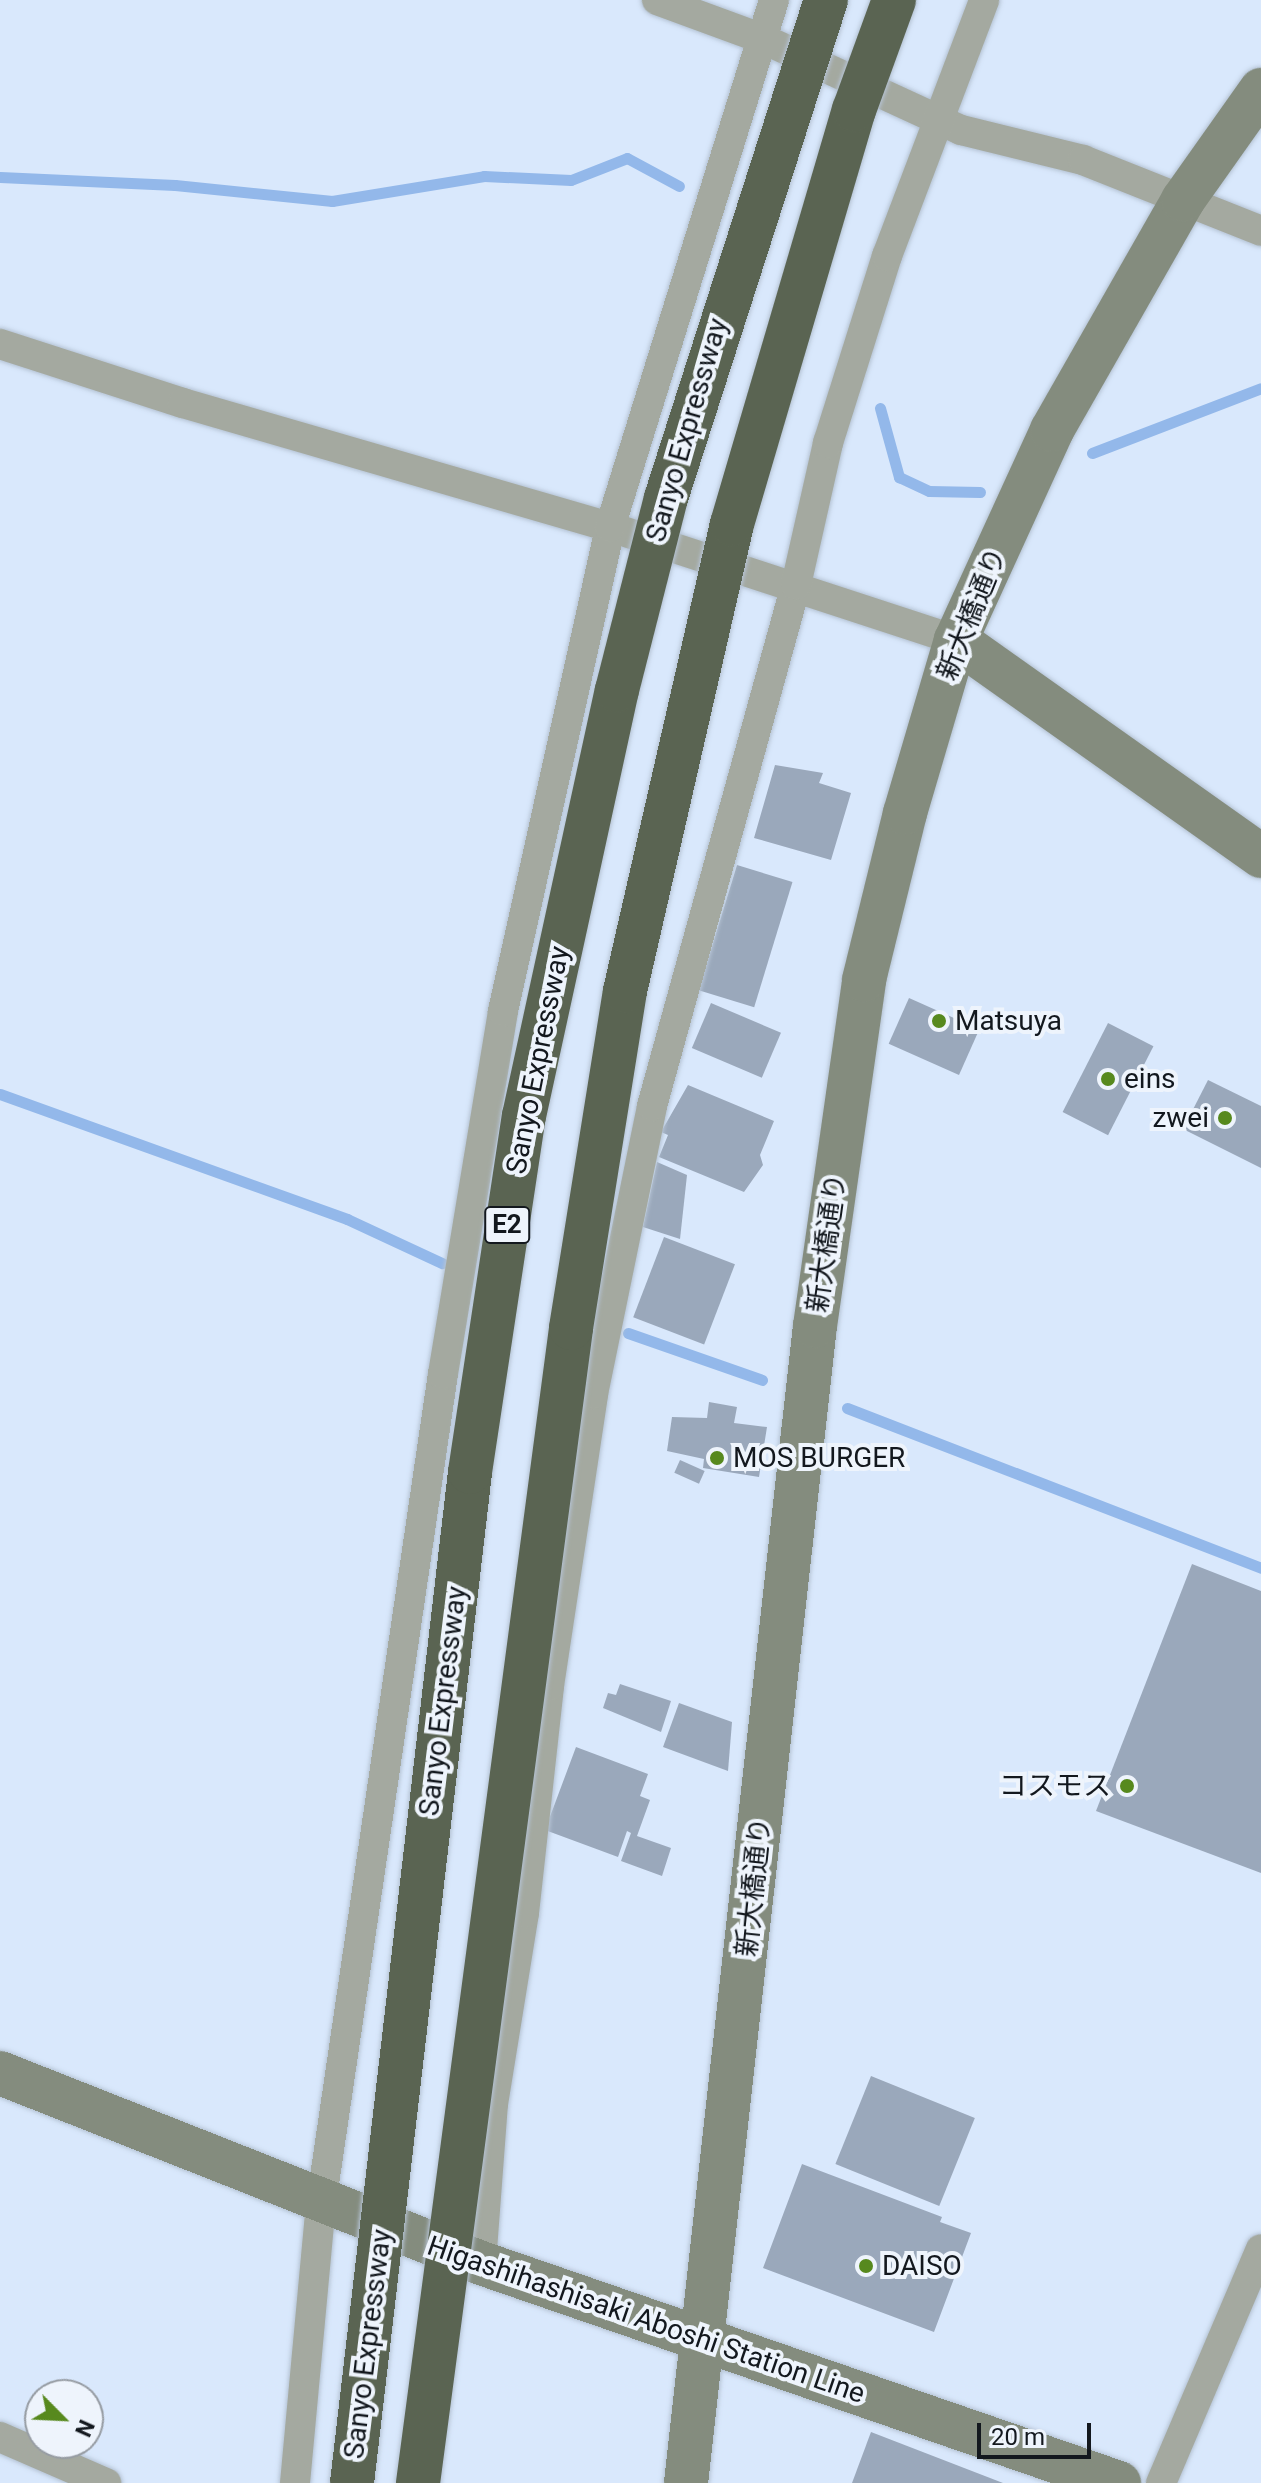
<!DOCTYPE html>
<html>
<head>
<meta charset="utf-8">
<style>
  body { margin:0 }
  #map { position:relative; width:1261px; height:2483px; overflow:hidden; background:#d9e8fc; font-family:Roboto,"Noto Sans JP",sans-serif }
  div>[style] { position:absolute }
  .stream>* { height:11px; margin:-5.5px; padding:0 5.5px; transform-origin:5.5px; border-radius:5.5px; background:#93b8ea }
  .building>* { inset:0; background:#9aa8bb; transform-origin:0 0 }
  .roads { filter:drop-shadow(0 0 2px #b5c3d4) drop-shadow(0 0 2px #b5c3d4) }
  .street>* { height:30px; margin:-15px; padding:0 15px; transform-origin:15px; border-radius:15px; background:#a4a9a0 }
  .secondary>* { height:44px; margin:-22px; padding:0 22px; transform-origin:22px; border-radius:22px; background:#848c7e }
  .bridges { filter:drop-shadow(0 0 2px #b5c3d4) drop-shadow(0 0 2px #b5c3d4) }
  .highway-bridge>* { height:44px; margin:-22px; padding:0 22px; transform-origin:22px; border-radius:22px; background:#5a6452 }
  .dots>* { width:22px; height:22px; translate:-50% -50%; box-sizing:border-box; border:4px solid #eef4fc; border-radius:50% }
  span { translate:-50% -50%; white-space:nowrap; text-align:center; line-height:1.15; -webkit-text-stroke:8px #eef4fc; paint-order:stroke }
  .shield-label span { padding:2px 6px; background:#eef4fc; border:2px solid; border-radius:6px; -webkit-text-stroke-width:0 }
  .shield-label { font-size:26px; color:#13181e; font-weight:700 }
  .street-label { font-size:28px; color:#13181e }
  .poi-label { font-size:28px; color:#13181e }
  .left { translate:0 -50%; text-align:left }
  .right { translate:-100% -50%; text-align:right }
  .north { position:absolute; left:24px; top:2379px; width:80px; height:80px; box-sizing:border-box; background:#eef4fc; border:2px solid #969ca3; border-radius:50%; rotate:114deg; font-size:22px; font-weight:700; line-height:32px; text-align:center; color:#13181e }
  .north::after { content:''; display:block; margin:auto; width:28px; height:36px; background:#57891e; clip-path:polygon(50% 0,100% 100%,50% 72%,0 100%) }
  .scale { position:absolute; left:977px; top:2423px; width:114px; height:36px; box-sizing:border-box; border:4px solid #13181e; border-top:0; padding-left:10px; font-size:24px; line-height:28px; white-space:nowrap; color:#13181e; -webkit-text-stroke:6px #eef4fc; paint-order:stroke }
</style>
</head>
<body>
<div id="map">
  <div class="stream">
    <div style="left:0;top:177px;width:175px;rotate:2.6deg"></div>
    <div style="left:175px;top:185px;width:158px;rotate:5.8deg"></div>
    <div style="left:332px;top:201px;width:154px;rotate:-9.3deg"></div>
    <div style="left:484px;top:176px;width:87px;rotate:2.6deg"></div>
    <div style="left:571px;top:180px;width:60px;rotate:-21.4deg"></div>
    <div style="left:627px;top:158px;width:59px;rotate:28.3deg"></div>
    <div style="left:880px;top:408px;width:72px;rotate:74.6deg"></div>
    <div style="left:899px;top:477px;width:33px;rotate:25deg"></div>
    <div style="left:929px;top:491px;width:51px;rotate:1.1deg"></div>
    <div style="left:1092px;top:453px;width:181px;rotate:-21deg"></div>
    <div style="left:0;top:1094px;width:369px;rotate:19.8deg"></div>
    <div style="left:347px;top:1219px;width:105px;rotate:24.9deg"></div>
    <div style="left:628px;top:1333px;width:142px;rotate:19.3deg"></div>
    <div style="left:847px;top:1408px;width:444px;rotate:21.1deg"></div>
  </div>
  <div class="building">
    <div style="clip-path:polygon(775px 765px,823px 773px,819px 783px,851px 793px,831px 860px,754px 838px)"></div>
    <div style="left:737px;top:865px;width:58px;height:131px;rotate:17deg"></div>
    <div style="left:909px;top:998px;width:77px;height:50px;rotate:24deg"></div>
    <div style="left:711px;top:1003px;width:76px;height:49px;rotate:23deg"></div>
    <div style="left:1108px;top:1023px;width:51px;height:100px;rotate:27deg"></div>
    <div style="clip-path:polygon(1208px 1080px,1261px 1106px,1261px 1168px,1183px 1129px)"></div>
    <div style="clip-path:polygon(688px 1085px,774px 1121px,760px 1155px,763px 1165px,744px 1192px,659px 1157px,668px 1135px,661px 1132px)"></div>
    <div style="clip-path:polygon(657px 1162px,687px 1175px,680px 1239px,643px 1227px)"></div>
    <div style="left:664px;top:1237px;width:76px;height:86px;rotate:21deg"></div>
    <div style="clip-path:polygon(709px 1402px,737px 1407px,734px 1423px,767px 1427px,759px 1477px,703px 1468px,704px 1459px,667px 1451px,672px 1417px,707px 1418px)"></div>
    <div style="left:680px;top:1460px;width:27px;height:14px;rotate:24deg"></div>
    <div style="clip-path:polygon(1192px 1564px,1261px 1591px,1261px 1873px,1096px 1811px)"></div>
    <div style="clip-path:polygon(620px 1684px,671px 1701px,661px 1732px,603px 1708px,608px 1693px,616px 1695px)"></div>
    <div style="clip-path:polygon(679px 1703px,732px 1722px,728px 1771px,663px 1747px)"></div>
    <div style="clip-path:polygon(576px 1747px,648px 1774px,640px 1796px,650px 1800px,637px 1836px,671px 1848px,662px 1876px,621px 1861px,631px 1833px,627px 1831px,618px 1857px,545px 1830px)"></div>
    <div style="left:871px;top:2076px;width:112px;height:95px;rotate:22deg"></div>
    <div style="clip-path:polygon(802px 2164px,942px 2217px,940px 2222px,971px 2233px,934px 2332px,763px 2268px)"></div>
    <div style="clip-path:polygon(871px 2432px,1003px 2483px,852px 2483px)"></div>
  </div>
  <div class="roads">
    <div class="street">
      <div style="left:657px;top:0;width:113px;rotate:20.2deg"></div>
      <div style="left:763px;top:39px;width:218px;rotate:24.7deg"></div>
      <div style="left:961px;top:130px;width:126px;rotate:13.8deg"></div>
      <div style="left:1083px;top:160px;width:192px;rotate:21.7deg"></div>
      <div style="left:0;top:344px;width:192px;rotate:17.9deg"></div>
      <div style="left:183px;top:403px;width:445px;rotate:16.2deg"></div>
      <div style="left:610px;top:527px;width:364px;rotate:18.1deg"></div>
      <div style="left:481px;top:2263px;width:159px;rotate:-85.7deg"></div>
      <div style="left:493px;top:2104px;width:193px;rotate:-80.8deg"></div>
      <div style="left:524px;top:1913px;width:228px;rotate:-83.7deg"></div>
      <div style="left:549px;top:1686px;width:295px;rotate:-81.4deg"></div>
      <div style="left:593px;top:1394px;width:294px;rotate:-78.4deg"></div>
      <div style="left:652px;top:1106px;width:541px;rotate:-74.55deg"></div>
      <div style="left:796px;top:585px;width:146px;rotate:-77.3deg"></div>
      <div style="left:828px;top:443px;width:196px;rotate:-72.5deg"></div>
      <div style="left:887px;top:256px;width:274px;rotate:-69.2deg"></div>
      <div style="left:0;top:2437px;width:116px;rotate:23.5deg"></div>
      <div style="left:295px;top:2483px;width:280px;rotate:-84.7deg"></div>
      <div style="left:321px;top:2204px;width:839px;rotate:-81.64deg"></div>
      <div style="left:443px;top:1374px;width:368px;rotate:-80.6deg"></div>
      <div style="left:503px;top:1011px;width:496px;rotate:-77.5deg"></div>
      <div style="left:610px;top:527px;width:552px;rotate:-72.71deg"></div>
      <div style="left:1161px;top:2483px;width:254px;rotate:-66.9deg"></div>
    </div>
    <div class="secondary">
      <div style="left:956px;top:640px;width:374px;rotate:35.3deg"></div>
      <div style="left:0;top:2073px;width:517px;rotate:21.55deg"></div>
      <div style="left:481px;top:2263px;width:675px;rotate:19.03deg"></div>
      <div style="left:686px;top:2483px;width:1164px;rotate:-83.64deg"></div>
      <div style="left:815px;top:1326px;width:349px;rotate:-81.9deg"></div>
      <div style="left:864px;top:980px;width:172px;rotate:-76.2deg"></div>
      <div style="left:905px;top:813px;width:180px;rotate:-73.6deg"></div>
      <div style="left:956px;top:640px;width:231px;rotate:-65.4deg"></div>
      <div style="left:1052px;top:430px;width:265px;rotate:-60.3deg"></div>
      <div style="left:1183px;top:200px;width:135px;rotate:-54.7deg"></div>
    </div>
  </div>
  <div class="bridges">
    <div class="highway-bridge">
      <div style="left:352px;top:2483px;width:1018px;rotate:-83.34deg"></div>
      <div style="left:470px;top:1472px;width:360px;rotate:-81.4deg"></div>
      <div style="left:524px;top:1116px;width:436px;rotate:-77.7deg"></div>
      <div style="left:617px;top:690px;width:198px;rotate:-75.7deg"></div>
      <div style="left:666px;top:498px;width:523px;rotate:-72.19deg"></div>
      <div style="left:418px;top:2483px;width:1165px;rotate:-82.45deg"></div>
      <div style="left:571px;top:1328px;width:341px;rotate:-80.9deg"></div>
      <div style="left:625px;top:991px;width:479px;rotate:-77.1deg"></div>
      <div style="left:732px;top:524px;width:432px;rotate:-73.6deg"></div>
      <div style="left:854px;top:110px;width:117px;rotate:-70deg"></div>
    </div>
  </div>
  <div class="dots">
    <div style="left:939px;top:1021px;background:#57891e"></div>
    <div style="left:1108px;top:1079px;background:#57891e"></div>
    <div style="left:1225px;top:1118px;background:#57891e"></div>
    <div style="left:717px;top:1458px;background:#57891e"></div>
    <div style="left:1127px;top:1786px;background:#57891e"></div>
    <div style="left:866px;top:2266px;background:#57891e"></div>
  </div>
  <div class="shield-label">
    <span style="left:507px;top:1225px">E2</span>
  </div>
  <div class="street-label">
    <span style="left:687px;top:430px;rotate:-74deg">Sanyo Expressway</span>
    <span style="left:972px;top:614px;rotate:-68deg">新大橋通り</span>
    <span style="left:538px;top:1060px;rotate:-79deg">Sanyo Expressway</span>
    <span style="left:827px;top:1243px;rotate:-82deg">新大橋通り</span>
    <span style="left:443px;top:1701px;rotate:-83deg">Sanyo Expressway</span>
    <span style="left:754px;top:1887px;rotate:-84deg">新大橋通り</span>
    <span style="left:646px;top:2320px;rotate:19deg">Higashihashisaki Aboshi Station Line</span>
    <span style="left:368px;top:2344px;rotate:-83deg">Sanyo Expressway</span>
  </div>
  <div class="poi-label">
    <span class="left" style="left:955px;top:1021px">Matsuya</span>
    <span class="left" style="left:1124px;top:1079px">eins</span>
    <span class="right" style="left:1209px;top:1118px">zwei</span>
    <span class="left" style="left:733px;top:1458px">MOS BURGER</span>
    <span class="right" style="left:1111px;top:1786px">コスモス</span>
    <span class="left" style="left:882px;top:2266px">DAISO</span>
  </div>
  <div class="north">N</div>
  <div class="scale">20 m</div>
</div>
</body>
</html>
